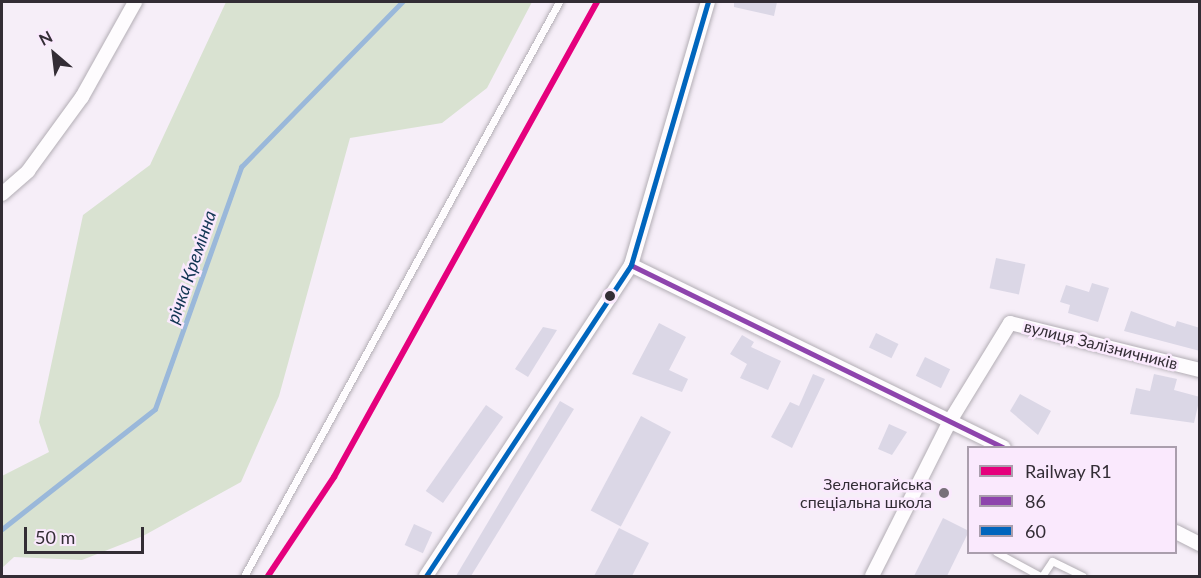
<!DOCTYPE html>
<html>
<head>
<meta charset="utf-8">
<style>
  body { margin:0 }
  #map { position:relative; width:1201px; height:578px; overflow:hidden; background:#f6eef8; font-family:Lato,sans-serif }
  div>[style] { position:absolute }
  .green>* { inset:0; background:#d9e2d1 }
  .stream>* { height:4.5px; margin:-2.25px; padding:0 2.25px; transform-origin:2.25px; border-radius:2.25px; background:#9ab8da }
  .building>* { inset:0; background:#dbd7e6; transform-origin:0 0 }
  .roads { filter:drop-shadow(0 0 2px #b3aeb5) drop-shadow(0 0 2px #b3aeb5) }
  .lane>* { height:7px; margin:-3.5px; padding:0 3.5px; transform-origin:3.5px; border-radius:3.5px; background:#fefcfe }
  .street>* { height:14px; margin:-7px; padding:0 7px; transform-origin:7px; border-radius:7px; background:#fefcfe }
  .bus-1>* { height:4.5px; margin:-2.25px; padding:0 2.25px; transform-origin:2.25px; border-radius:2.25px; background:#8e44ad }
  .bus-2>* { height:4.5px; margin:-2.25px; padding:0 2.25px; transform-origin:2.25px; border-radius:2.25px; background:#0065bd }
  .rail-1>* { height:6px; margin:-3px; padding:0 3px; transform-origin:3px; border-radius:3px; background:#e5007d }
  .dots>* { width:16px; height:16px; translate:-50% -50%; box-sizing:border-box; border:3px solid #fae9fd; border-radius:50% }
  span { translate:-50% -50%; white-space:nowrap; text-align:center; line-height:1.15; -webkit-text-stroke:5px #fae9fd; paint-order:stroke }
  .street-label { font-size:16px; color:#332d35 }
  .poi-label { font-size:16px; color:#332d35 }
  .right { translate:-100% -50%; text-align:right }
  .water-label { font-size:18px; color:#123553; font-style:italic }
  .frame { position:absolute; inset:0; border:3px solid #332d35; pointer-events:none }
  .legend { position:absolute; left:967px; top:446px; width:210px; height:108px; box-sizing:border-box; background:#fae9fd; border:2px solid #aa9ead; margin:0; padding:8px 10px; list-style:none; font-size:18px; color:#332d35 }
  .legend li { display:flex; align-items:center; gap:12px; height:30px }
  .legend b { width:30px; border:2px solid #aa9ead }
  .north { position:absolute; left:24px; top:24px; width:60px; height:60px; -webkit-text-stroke:4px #fae9fd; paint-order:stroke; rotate:332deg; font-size:16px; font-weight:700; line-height:24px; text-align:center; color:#332d35 }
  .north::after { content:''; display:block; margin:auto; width:21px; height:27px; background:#332d35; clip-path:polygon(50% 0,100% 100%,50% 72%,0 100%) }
  .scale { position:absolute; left:24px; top:527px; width:120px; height:27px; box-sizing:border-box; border:3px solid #332d35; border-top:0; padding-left:8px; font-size:18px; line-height:21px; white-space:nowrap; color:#332d35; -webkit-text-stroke:4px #fae9fd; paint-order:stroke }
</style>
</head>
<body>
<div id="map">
  <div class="green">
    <div style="clip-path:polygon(226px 2px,532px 2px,487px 88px,442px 123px,350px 138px,279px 396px,241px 482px,143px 536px,82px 560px,14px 557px,2px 568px,2px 476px,49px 452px,39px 422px,83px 215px,150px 165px)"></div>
  </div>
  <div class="stream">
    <div style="left:2px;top:529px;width:194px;rotate:-38.1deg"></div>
    <div style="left:155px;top:409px;width:257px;rotate:-70.4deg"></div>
    <div style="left:241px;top:167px;width:231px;rotate:-45.7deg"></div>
  </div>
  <div class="building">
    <div style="clip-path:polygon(734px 2px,777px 2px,774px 16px,734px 7px)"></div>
    <div style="left:996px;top:258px;width:30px;height:31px;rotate:12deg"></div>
    <div style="clip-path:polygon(1092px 283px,1109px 288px,1098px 322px,1068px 313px,1070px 305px,1060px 302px,1066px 285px,1089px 292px)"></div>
    <div style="clip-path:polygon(1131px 311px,1175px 327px,1177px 321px,1200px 328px,1200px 351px,1124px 331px)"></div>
    <div style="clip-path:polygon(659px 323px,686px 337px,669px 370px,688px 379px,682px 392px,632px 374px)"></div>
    <div style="clip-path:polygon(543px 327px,557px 330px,528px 377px,515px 369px)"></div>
    <div style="left:876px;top:333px;width:25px;height:16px;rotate:26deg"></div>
    <div style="clip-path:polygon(742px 335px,754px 342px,751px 347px,781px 361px,768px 390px,740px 378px,747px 364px,730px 354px)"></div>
    <div style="left:925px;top:357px;width:28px;height:21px;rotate:26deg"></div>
    <div style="clip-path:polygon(813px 374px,825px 379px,792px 448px,771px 437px,790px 402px,799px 406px)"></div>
    <div style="clip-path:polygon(1154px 374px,1177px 379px,1174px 390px,1200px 397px,1194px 423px,1130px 414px,1136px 388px,1150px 391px)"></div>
    <div style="clip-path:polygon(1020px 394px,1051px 411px,1038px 435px,1010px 411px)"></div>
    <div style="clip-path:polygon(560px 401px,574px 409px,471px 576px,456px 576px)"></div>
    <div style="left:486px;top:405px;width:21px;height:105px;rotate:35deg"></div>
    <div style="left:641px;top:416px;width:34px;height:107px;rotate:28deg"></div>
    <div style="clip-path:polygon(889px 424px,907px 432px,892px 455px,878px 449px)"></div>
    <div style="clip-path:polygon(943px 518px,969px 531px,947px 576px,914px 576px)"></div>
    <div style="left:414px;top:524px;width:20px;height:23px;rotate:24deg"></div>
    <div style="clip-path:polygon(619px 528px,649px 543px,632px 576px,594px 576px)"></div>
  </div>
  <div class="roads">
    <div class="lane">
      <div style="left:996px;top:552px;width:50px;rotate:28.6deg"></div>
      <div style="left:244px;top:576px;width:655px;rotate:-61.24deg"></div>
      <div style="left:1042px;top:576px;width:18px;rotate:-56deg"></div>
      <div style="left:1052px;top:561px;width:34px;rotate:26deg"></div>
    </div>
    <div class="street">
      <div style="left:2px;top:194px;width:35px;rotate:-41deg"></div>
      <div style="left:28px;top:171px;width:92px;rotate:-53.9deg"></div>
      <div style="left:82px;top:97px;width:109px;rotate:-60.8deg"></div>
      <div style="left:631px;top:265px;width:415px;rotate:26.1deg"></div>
      <div style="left:1176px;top:532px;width:27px;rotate:27deg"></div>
      <div style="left:426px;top:576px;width:372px;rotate:-56.6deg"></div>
      <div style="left:631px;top:265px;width:274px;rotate:-73.7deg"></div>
      <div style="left:872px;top:576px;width:174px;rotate:-63.3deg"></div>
      <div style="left:950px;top:421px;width:115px;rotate:-58.5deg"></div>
      <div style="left:1010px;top:323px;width:196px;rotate:13.9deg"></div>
    </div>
  </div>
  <div class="bus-1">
    <div style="left:631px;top:265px;width:414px;rotate:26.1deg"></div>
  </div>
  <div class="bus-2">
    <div style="left:426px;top:576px;width:372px;rotate:-56.6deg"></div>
    <div style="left:631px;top:265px;width:274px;rotate:-73.7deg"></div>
  </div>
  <div class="rail-1">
    <div style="left:268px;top:576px;width:119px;rotate:-56.3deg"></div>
    <div style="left:334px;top:477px;width:543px;rotate:-61.03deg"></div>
  </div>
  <div class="dots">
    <div style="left:610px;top:296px;background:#332d35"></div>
    <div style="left:944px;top:493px;background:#777179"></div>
  </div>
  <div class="street-label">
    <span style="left:1101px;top:345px;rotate:14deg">вулиця Залізничників</span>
  </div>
  <div class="poi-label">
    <span class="right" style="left:932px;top:493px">Зеленогайська<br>спеціальна школа</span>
  </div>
  <div class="water-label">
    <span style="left:191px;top:267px;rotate:-71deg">річка Кремінна</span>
  </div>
  <div class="frame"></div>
  <ul class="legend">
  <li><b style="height:8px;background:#e5007d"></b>Railway R1</li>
  <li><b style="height:8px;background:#8e44ad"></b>86</li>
  <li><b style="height:8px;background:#0065bd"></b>60</li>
  </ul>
  <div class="north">N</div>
  <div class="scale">50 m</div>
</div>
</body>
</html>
